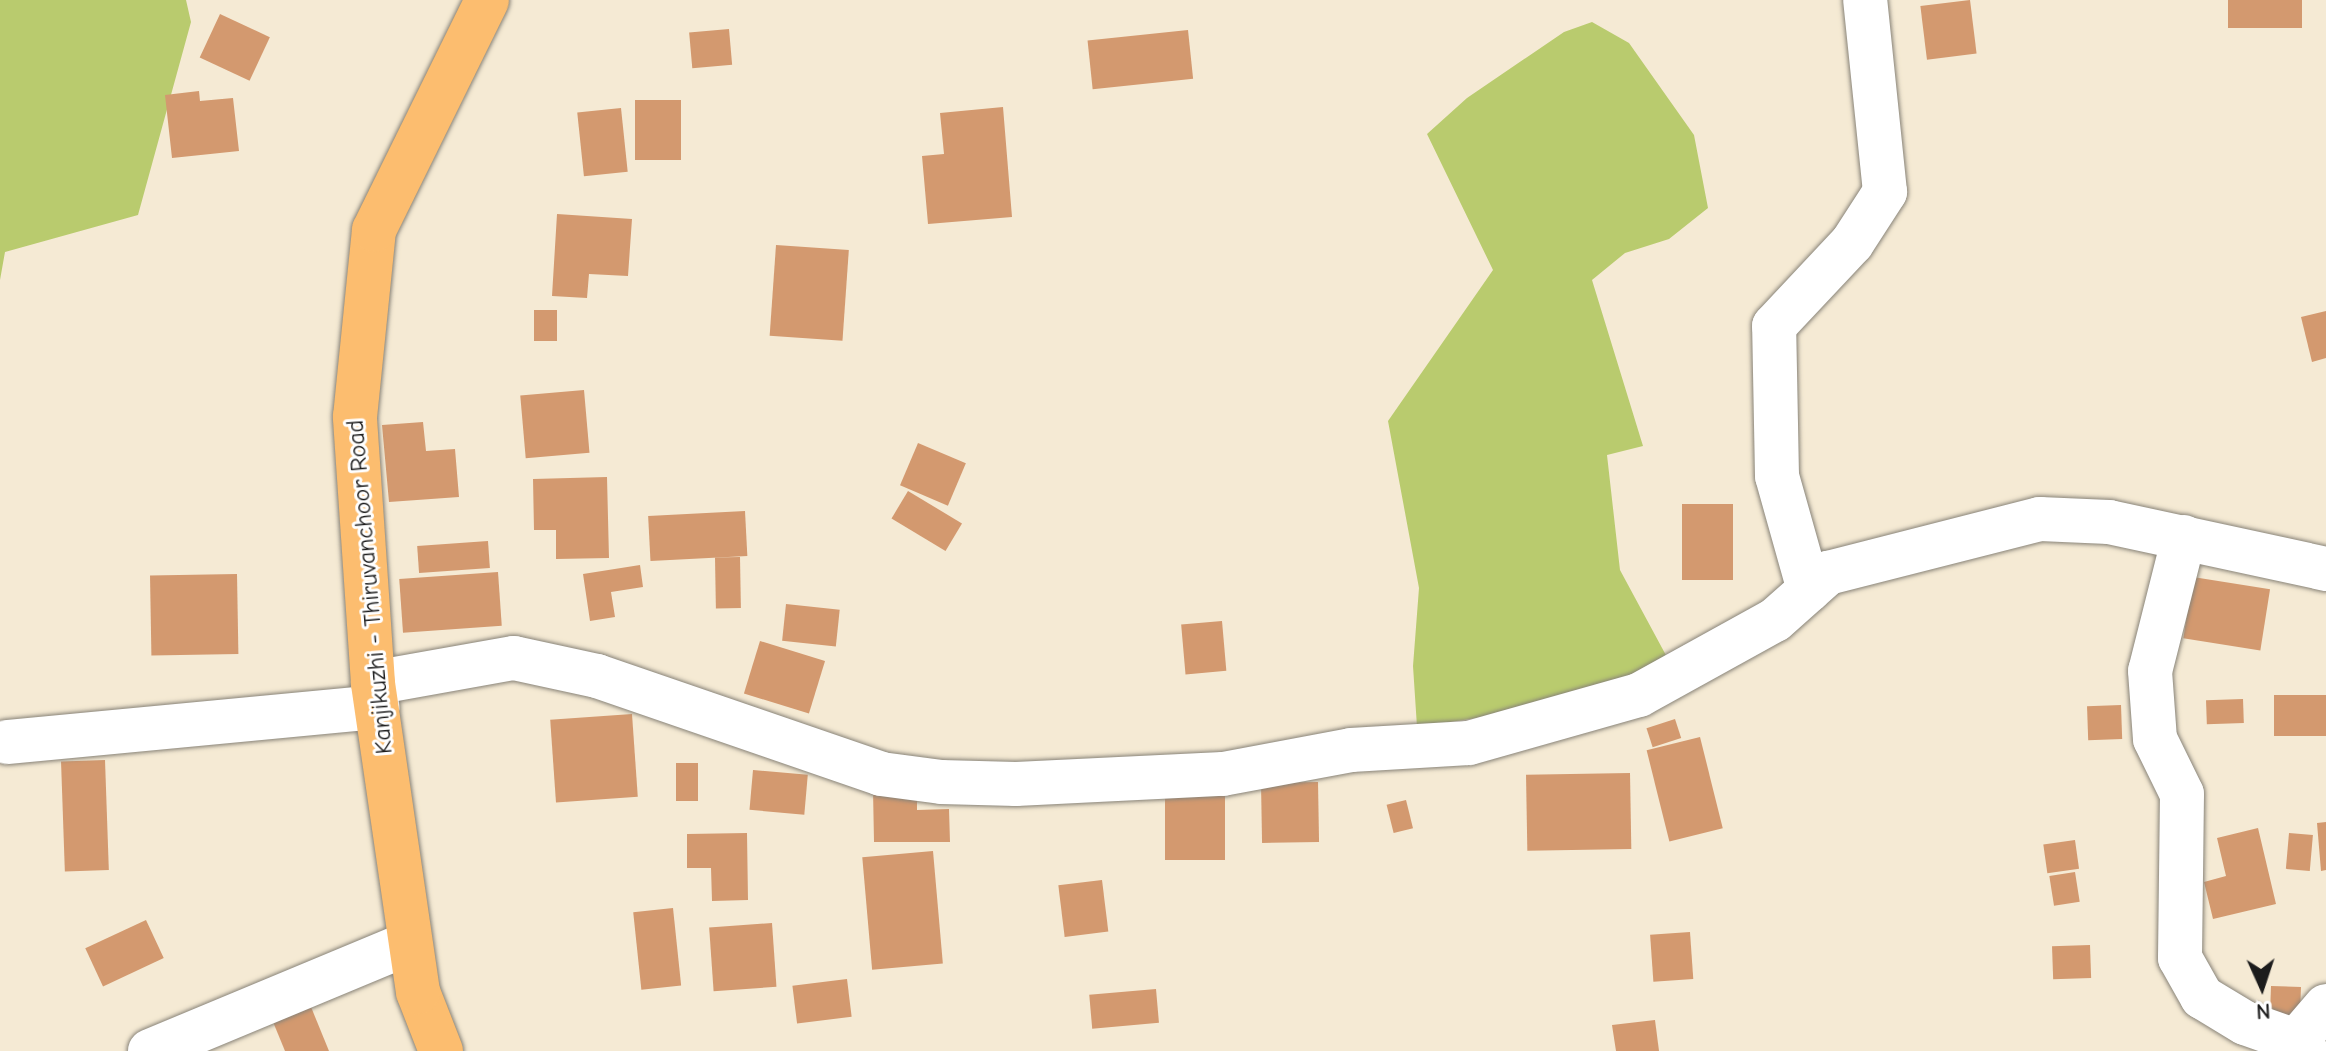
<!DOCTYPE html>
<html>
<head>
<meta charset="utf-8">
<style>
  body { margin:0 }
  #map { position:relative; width:2326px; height:1051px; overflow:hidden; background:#f5ead4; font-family:"Comic Neue",sans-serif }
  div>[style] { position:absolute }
  .green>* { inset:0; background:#b9cb6e }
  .building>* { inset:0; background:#d3996f; transform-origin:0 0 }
  .roads { filter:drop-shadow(0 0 2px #888378) drop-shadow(0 0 2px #888378) }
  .minor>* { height:44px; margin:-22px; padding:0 22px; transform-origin:22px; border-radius:22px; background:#fff }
  .major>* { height:44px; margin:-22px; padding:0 22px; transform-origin:22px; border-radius:22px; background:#fcbd6f }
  span { translate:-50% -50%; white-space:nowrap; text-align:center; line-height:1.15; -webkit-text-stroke:6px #fff; paint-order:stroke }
  .street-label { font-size:24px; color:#1c1c1c }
  .north { position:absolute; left:2222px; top:947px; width:80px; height:80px; -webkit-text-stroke:6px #fff; paint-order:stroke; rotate:177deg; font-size:22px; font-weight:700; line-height:32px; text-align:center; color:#1c1c1c }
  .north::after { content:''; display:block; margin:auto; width:28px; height:36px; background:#1c1c1c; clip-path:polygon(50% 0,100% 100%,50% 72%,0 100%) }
</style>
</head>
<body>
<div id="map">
  <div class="green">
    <div style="clip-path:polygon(0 0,186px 0,191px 22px,138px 215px,5px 252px,0 280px)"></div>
    <div style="clip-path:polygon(1592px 22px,1629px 43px,1694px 135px,1708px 208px,1669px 239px,1625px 253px,1592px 280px,1643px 446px,1607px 455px,1620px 570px,1668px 659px,1563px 705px,1417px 727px,1413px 666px,1419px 588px,1388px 421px,1493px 270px,1427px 134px,1467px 98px,1564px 32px)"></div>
  </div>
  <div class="building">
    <div style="left:1970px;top:0;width:54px;height:50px;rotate:83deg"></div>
    <div style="left:2228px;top:0;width:74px;height:28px"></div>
    <div style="left:220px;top:14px;width:55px;height:48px;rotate:25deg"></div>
    <div style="left:729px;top:29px;width:36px;height:40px;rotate:85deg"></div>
    <div style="left:1188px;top:30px;width:49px;height:101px;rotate:84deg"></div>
    <div style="clip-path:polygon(199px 91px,200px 101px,233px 98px,239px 151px,172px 158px,165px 95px)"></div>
    <div style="left:681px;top:100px;width:60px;height:46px;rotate:90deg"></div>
    <div style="clip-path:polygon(1003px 107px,1012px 217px,928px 224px,922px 156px,944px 154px,940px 113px)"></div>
    <div style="left:621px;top:108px;width:64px;height:44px;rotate:84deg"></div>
    <div style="clip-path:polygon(557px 214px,632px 219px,628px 276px,589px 274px,587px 298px,552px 296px)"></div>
    <div style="left:776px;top:245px;width:73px;height:91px;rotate:4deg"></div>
    <div style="left:534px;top:310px;width:23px;height:31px"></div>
    <div style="clip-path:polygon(2326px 311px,2326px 358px,2312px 362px,2301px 317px)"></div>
    <div style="left:584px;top:390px;width:63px;height:64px;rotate:85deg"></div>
    <div style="clip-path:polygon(423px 422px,426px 451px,455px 449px,459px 497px,389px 502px,382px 425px)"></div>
    <div style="left:918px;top:443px;width:52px;height:46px;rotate:23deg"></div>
    <div style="clip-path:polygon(607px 477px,609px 558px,556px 559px,556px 530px,534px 530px,533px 479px)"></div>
    <div style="left:908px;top:491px;width:63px;height:32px;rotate:31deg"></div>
    <div style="left:1682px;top:504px;width:51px;height:76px"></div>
    <div style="left:745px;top:511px;width:45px;height:97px;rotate:87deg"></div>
    <div style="left:488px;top:541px;width:27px;height:71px;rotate:86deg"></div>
    <div style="left:740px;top:557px;width:51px;height:25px;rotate:89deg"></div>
    <div style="clip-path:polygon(640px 565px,643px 587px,611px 592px,615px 617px,590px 621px,583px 574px)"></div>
    <div style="left:498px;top:572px;width:54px;height:99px;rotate:86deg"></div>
    <div style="left:237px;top:574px;width:80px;height:87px;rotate:89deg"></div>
    <div style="left:2193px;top:577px;width:78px;height:62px;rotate:9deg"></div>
    <div style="left:786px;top:604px;width:54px;height:37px;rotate:6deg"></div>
    <div style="left:1222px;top:621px;width:50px;height:41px;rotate:85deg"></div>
    <div style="left:760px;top:641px;width:68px;height:55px;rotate:17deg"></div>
    <div style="left:2326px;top:695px;width:41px;height:52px;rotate:90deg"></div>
    <div style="left:2243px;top:699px;width:24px;height:37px;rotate:88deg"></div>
    <div style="left:2121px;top:705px;width:34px;height:34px;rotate:88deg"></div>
    <div style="left:632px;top:714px;width:83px;height:82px;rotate:86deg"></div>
    <div style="left:1675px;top:719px;width:20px;height:30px;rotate:72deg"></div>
    <div style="left:1700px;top:737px;width:94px;height:55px;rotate:76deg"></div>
    <div style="left:105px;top:760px;width:110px;height:44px;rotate:88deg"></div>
    <div style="left:698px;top:763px;width:38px;height:22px;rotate:90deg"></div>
    <div style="left:753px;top:770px;width:55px;height:40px;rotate:5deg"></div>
    <div style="left:1630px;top:773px;width:76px;height:104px;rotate:89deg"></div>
    <div style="left:1318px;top:782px;width:60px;height:57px;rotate:89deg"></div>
    <div style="clip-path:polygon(917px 789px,917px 810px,949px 809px,950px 842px,874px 842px,873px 790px)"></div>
    <div style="left:1165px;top:792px;width:60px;height:68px"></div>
    <div style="left:1406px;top:800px;width:29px;height:20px;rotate:76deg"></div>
    <div style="clip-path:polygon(2326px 822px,2326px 870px,2321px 871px,2317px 823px)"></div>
    <div style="clip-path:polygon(2258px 828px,2276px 904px,2213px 919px,2204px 882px,2226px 876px,2217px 838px)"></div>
    <div style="clip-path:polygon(747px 833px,748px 900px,712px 901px,711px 868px,687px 868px,687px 834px)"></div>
    <div style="left:2289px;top:833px;width:24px;height:36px;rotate:5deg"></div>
    <div style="left:2075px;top:840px;width:29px;height:32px;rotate:82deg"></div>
    <div style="left:933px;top:851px;width:113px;height:71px;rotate:85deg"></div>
    <div style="left:2075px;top:872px;width:30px;height:26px;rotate:81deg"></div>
    <div style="left:1102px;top:880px;width:52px;height:44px;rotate:83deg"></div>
    <div style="left:673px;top:908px;width:78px;height:40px;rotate:84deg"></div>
    <div style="left:146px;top:920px;width:42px;height:67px;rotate:65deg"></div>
    <div style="left:772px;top:923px;width:64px;height:63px;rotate:86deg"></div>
    <div style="left:1690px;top:932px;width:47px;height:40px;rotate:86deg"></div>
    <div style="left:2090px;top:945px;width:33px;height:38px;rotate:88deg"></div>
    <div style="left:847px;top:979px;width:38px;height:55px;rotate:83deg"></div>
    <div style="left:2271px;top:986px;width:30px;height:53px;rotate:2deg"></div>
    <div style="left:1156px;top:989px;width:34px;height:67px;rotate:85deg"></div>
    <div style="clip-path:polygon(309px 1002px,329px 1051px,285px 1051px,271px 1017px)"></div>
    <div style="clip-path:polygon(1655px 1020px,1659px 1051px,1616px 1051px,1612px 1025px)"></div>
  </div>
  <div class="roads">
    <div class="minor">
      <div style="left:2184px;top:537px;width:138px;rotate:104.2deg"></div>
      <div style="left:2150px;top:671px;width:68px;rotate:85.8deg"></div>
      <div style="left:2155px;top:739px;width:61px;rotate:63.9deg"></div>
      <div style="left:2182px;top:794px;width:164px;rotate:90.7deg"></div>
      <div style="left:2180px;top:958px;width:45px;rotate:60.6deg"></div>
      <div style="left:2202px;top:997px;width:50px;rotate:31.2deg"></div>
      <div style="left:2245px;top:1023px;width:54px;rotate:19.4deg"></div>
      <div style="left:2296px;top:1041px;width:14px;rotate:45deg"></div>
      <div style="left:1809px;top:590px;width:118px;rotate:-105.7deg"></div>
      <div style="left:1777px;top:476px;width:150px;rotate:-91.1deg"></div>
      <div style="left:1774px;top:326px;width:114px;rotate:-46.8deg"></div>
      <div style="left:1852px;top:243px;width:61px;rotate:-57.1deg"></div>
      <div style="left:1885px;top:192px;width:193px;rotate:-95.9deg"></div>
      <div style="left:373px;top:683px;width:143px;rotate:-10.1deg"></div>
      <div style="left:514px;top:658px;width:85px;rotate:12.2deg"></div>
      <div style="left:597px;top:676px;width:300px;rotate:19deg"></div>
      <div style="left:881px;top:774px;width:61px;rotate:7.6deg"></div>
      <div style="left:941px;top:782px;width:75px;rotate:1.5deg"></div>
      <div style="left:1016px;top:784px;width:207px;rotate:-2.8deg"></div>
      <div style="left:1223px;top:774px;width:130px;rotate:-10.6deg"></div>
      <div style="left:1351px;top:750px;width:118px;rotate:-3.4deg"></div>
      <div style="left:1469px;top:743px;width:177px;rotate:-15.8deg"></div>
      <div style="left:1639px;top:695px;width:155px;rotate:-28.9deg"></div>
      <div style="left:1775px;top:620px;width:71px;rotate:-41.6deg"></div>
      <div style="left:1828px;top:573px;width:219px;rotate:-14.3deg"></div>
      <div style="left:2040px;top:519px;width:69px;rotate:2.5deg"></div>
      <div style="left:2109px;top:522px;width:222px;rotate:12.2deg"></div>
      <div style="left:7px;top:742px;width:372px;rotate:-5.4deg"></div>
      <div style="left:2296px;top:1041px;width:46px;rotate:-49.4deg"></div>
      <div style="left:150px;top:1051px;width:281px;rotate:-22.6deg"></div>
    </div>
    <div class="major">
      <div style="left:441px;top:1051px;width:63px;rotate:-111.3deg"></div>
      <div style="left:418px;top:992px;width:312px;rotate:-98.3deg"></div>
      <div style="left:373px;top:683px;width:267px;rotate:-93.9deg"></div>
      <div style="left:355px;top:417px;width:188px;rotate:-84.2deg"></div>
      <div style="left:374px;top:230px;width:256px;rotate:-63.8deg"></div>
    </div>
  </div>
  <div class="street-label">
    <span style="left:370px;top:587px;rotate:-95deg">Kanjikuzhi - Thiruvanchoor Road</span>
  </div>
  <div class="north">N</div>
</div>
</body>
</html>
